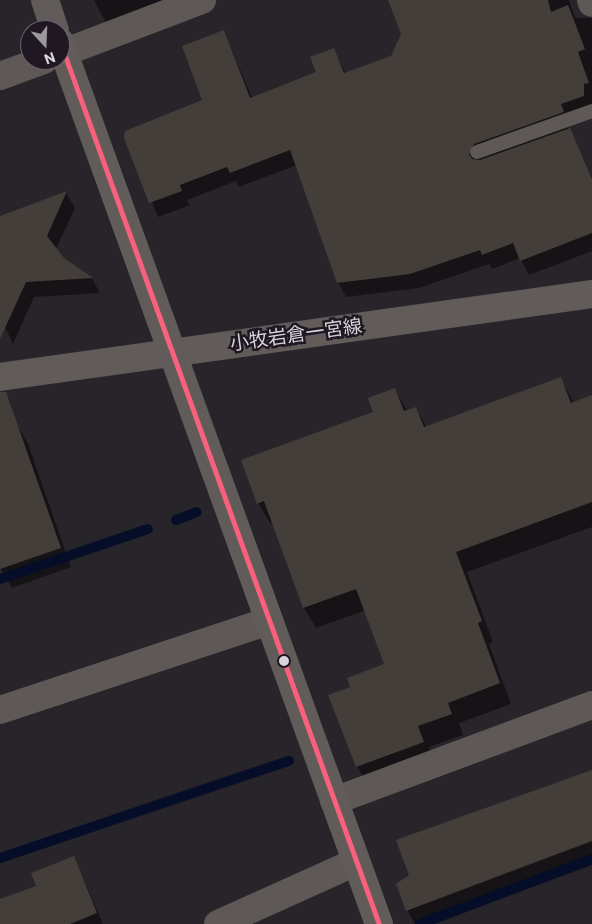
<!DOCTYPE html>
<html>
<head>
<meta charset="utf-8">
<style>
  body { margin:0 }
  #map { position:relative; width:592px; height:924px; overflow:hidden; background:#28252a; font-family:Commissioner,"Noto Sans JP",sans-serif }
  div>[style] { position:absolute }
  .shadow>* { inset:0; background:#0007 }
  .stream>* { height:10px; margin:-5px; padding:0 5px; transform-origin:5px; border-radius:5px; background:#060d28 }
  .building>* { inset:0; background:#443e3b }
  .lane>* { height:14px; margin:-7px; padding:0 7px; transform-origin:7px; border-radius:7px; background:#5e5857 }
  .street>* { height:28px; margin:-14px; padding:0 14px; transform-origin:14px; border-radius:14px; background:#5e5857 }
  .secondary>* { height:28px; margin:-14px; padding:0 14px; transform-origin:14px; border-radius:14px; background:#615b5a }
  .bus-1>* { height:5px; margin:-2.5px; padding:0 2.5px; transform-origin:2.5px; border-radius:2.5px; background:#f8607d }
  .dots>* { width:14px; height:14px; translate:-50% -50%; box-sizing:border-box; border:2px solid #1f1823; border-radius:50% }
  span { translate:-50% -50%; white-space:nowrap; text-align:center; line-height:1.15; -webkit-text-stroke:5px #1f1823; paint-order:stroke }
  .street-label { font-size:19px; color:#d9d4db }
  .north { position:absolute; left:20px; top:20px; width:50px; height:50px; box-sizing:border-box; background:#1f1823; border:1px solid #69636d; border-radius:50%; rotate:160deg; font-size:14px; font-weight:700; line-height:20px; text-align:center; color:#d9d4db }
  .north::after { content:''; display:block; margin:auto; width:18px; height:22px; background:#9b979d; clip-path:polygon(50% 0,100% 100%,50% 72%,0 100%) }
</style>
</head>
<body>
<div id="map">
  <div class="shadow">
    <div style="clip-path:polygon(94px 0,174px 0,107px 25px)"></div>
    <div style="clip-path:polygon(389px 0,569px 0,575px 18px,592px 18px,592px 105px,569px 119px,571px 126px,568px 127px,592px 178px,592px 251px,529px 275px,520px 258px,492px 269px,489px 264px,419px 288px,346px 297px,338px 282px,297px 165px,239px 187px,236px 181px,187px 200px,190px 205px,158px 217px,126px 138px,204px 100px,224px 31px,252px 98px,317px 73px,334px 50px,346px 74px,392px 57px,402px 34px)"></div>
    <div style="clip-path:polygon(66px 193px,75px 208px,56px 249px,63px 259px,92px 278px,100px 293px,34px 297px,13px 344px,0 316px,0 218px)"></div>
    <div style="clip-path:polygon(561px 379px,574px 403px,592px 397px,592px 527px,467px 572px,493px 642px,489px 644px,511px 704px,459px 723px,463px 735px,429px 747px,435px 763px,369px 787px,357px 766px,352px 688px,385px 665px,366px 610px,316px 628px,304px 608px,273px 522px,270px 523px,258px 503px,374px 412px,395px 389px,407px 411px,416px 408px,427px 428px)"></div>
    <div style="clip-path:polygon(17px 425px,28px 444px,71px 567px,12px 588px,0 567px,0 431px)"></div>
    <div style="clip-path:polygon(592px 770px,592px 865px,434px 924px,415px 924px,407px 910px)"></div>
    <div style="clip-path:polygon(74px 857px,103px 924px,0 924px,0 901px,38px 886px)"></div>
  </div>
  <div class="stream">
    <div style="left:176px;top:520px;width:22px;rotate:-21deg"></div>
    <div style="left:0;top:579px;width:156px;rotate:-18.7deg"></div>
    <div style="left:0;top:858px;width:305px;rotate:-18.6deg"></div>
    <div style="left:420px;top:924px;width:184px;rotate:-20.7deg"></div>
  </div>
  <div class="building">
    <div style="clip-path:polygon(388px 0,548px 0,551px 12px,568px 5px,585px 49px,578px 52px,589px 83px,584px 84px,584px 96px,561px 104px,564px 112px,474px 144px,469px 154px,472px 159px,480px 160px,570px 128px,592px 179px,592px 233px,520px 261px,513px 243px,482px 255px,480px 250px,410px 274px,337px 283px,290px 150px,230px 173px,227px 167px,180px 185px,182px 191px,149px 203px,124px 138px,125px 131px,202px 100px,182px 46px,224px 30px,250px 98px,316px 72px,310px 57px,334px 48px,344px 73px,391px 56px,401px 34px)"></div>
    <div style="clip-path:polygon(67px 191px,47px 236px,64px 258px,93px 278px,26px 282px,0 339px,0 216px)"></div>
    <div style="clip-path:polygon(561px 377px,571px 403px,592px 395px,592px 502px,456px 552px,482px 621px,478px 623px,500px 683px,448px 703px,452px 714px,418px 726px,424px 742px,356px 767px,328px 695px,350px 687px,347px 678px,384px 664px,356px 589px,303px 608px,264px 501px,257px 504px,241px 460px,373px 412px,368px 398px,395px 388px,404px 411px,416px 407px,424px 427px)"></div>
    <div style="clip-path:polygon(0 392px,6px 392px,61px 548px,0 569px)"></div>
    <div style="clip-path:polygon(592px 770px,592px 841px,406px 911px,396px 884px,409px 875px,396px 840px)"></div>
    <div style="clip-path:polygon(74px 856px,97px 913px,70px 924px,0 924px,0 899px,36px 886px,31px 873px)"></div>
  </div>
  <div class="lane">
    <div style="left:477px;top:152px;width:122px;rotate:-19.6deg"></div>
  </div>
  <div class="street">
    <div style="left:591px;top:0;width:3px;rotate:72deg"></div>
    <div style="left:60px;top:54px;width:152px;rotate:-20.8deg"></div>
    <div style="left:0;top:76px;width:47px;rotate:-20deg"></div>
    <div style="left:0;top:710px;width:283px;rotate:-18.3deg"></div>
    <div style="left:334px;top:801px;width:275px;rotate:-20.4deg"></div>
    <div style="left:218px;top:924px;width:151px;rotate:-24.2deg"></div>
  </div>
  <div class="secondary">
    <div style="left:45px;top:0;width:32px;rotate:72deg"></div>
    <div style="left:60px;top:42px;width:938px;rotate:70.12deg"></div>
    <div style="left:0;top:377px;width:598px;rotate:-7.98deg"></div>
  </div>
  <div class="bus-1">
    <div style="left:60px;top:42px;width:938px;rotate:70.12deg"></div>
  </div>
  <div class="dots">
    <div style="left:284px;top:661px;background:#d9d4db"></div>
  </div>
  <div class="street-label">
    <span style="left:296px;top:334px;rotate:-8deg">小牧岩倉一宮線</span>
  </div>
  <div class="north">N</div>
</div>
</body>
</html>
